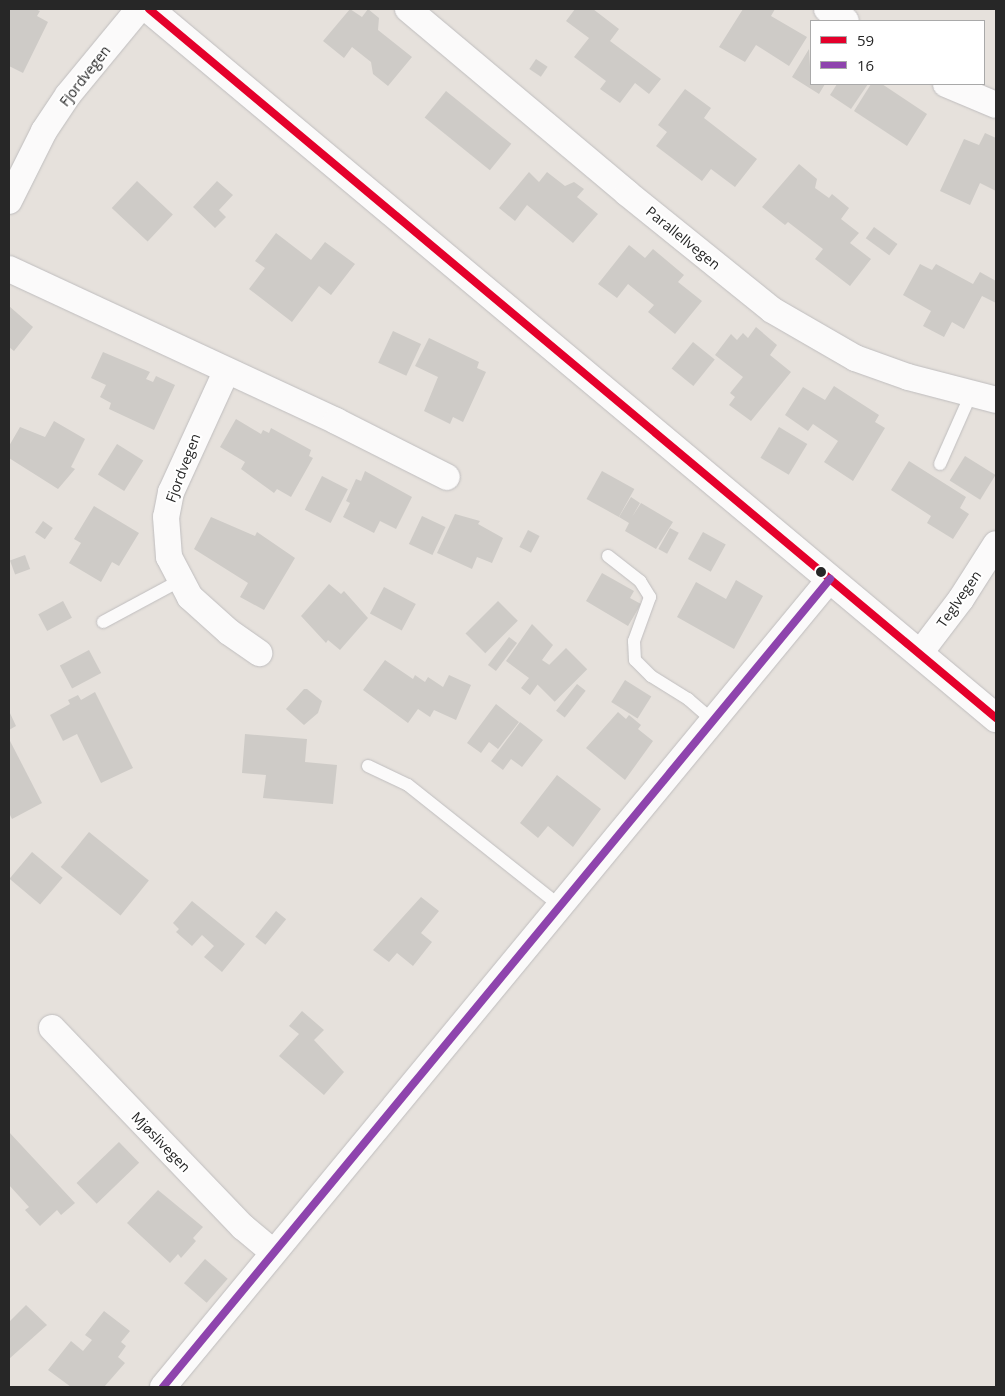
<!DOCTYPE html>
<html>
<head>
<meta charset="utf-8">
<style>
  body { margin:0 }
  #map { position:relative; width:1005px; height:1396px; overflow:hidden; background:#e6e1dc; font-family:"Open Sans",sans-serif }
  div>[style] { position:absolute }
  .building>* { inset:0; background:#cecbc7; transform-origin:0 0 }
  .roads { filter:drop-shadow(0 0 1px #bfbdbe) drop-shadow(0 0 1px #bfbdbe) }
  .service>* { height:12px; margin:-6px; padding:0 6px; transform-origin:6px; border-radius:6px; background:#fbfafa }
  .minor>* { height:26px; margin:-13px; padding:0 13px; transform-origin:13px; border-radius:13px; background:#fbfafa }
  .secondary>* { height:28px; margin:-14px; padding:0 14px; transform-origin:14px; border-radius:14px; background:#fbfafa }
  .bus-1>* { height:8px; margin:-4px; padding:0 4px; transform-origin:4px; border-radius:4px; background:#e4002b }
  .bus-2>* { height:8px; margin:-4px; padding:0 4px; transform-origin:4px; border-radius:4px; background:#8e44ad }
  .dots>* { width:14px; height:14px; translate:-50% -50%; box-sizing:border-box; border:2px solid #fff; border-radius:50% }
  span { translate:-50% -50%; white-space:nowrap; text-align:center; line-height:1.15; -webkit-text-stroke:4px #fff; paint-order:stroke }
  .street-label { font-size:14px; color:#272727 }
  .frame { position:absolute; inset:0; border:10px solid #272727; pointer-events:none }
  .legend { position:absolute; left:810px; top:20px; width:175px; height:65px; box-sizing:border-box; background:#fff; border:1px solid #a9a9a9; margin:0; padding:6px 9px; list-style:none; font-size:15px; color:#272727 }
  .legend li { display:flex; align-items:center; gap:10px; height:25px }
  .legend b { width:25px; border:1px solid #a9a9a9 }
</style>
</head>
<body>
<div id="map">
  <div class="building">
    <div style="clip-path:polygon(9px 9px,35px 9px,40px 11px,37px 16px,48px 22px,23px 73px,9px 66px)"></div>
    <div style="clip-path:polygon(350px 9px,362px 17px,368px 9px,379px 18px,378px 30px,412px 57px,388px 86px,373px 74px,371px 62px,352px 47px,344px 58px,323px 41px)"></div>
    <div style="clip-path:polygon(575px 9px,593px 9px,619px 29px,610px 41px,661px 79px,649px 94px,635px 83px,620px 103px,600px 89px,606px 81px,574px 57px,589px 38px,566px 21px)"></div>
    <div style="clip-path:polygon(743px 9px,775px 9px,771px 16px,807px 37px,789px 66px,756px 45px,745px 62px,719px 47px)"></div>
    <div style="clip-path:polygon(809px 49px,811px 84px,825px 84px,819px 94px,792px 77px)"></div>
    <div style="left:536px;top:59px;width:14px;height:12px;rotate:34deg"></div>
    <div style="clip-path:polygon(837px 84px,868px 84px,851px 109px,830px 95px)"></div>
    <div style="clip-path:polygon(871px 84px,882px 84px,927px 114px,907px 146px,854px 111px)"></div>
    <div style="clip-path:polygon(685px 89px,711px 108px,704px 118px,757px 159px,735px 187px,711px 169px,702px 181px,656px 146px,667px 132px,658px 125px)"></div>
    <div style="left:446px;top:91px;width:84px;height:34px;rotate:39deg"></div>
    <div style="clip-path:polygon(985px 133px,996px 138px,996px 191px,980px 183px,970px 205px,940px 191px,964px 139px,979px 145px)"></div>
    <div style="clip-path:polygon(799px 164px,817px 179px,815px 188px,829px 198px,832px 194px,849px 208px,841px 219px,859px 233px,850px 243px,871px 259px,850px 286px,815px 259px,823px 249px,788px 222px,785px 225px,762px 207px)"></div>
    <div style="clip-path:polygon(529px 172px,539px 182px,547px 172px,565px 186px,574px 182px,584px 189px,577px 197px,598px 214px,573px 243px,527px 205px,515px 221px,499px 208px)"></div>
    <div style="left:137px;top:181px;width:49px;height:37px;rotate:43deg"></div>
    <div style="clip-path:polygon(217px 181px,233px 195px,219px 210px,226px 217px,215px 228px,193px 207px)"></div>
    <div style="left:874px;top:227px;width:29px;height:14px;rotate:36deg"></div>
    <div style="clip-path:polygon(276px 233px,311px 260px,325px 242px,355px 264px,331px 295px,319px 286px,292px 322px,249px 289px,265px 268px,255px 261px)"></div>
    <div style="clip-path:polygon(629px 245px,645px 258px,653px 249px,684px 275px,678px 282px,702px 301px,675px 334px,648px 312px,654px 305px,628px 284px,617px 298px,598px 284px)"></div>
    <div style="clip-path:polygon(920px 264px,932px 270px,936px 264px,973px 284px,980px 272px,996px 281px,996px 303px,982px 296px,964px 329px,952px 322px,944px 337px,923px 326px,931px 311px,903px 295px)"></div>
    <div style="clip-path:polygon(9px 306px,33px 327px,14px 351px,9px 347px)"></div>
    <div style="clip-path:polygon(756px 327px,777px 345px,770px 355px,791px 372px,751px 421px,729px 405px,735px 397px,730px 393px,743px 377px,715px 355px,731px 334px,737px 340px,743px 333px,748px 338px)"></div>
    <div style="left:393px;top:331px;width:31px;height:35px;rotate:25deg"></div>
    <div style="clip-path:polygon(429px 338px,479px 362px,477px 368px,486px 372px,463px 422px,453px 417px,450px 424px,424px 411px,438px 377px,415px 366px)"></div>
    <div style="left:693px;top:342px;width:28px;height:34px;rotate:39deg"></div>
    <div style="clip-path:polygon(103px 352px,150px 372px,146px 379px,153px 382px,156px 376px,175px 385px,154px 430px,109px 409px,111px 403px,100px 397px,106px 385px,91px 378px)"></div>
    <div style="clip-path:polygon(834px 386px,879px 415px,875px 422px,885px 428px,853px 481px,824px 462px,838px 441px,813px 424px,808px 431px,785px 415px,803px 387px,825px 400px)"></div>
    <div style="clip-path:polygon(236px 419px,261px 434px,263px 430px,269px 433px,271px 428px,311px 450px,309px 456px,313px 458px,291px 497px,277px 489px,274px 493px,241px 469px,245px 462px,220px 447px)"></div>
    <div style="clip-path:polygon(54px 421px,85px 439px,71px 467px,75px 469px,58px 489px,9px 458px,9px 446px,20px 427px,45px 437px)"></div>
    <div style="left:779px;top:427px;width:33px;height:36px;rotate:31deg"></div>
    <div style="left:117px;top:444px;width:31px;height:36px;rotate:32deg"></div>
    <div style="left:965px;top:456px;width:36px;height:29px;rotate:32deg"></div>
    <div style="clip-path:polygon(909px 461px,966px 497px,960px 508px,969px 514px,953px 539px,927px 523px,931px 516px,891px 490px)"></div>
    <div style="clip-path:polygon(365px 471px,412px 497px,396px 529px,380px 521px,374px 533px,343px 517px,350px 503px,346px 501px,356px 479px,361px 481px)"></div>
    <div style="left:602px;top:471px;width:37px;height:32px;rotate:29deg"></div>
    <div style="left:322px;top:476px;width:29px;height:38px;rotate:27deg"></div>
    <div style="clip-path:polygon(631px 497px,640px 503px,632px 517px,641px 503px,673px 522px,656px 549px,625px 531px,629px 523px,619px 517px)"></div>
    <div style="clip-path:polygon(94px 506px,139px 533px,119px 566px,112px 562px,101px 582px,69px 563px,81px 543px,74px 539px)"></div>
    <div style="clip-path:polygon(455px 514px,480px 521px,478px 524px,503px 538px,492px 563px,477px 557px,472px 569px,437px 553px)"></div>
    <div style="left:422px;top:516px;width:26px;height:31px;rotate:25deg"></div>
    <div style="clip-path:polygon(211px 517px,255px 536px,257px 532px,295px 558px,264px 610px,240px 597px,248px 583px,194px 549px)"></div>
    <div style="left:43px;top:521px;width:12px;height:14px;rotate:35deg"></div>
    <div style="left:670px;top:528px;width:10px;height:24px;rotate:29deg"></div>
    <div style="left:528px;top:530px;width:13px;height:19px;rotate:27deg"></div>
    <div style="left:703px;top:532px;width:26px;height:31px;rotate:29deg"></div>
    <div style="left:25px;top:555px;width:15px;height:16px;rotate:70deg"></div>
    <div style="clip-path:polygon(602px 573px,634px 591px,630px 598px,641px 604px,628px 626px,586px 601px)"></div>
    <div style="clip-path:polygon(736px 580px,763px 596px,734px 649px,677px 617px,696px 582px,726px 599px)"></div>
    <div style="clip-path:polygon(329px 584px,341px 594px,344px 591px,368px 618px,340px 650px,328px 640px,326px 643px,301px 616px)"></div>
    <div style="left:384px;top:587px;width:36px;height:30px;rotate:28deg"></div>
    <div style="left:63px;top:601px;width:19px;height:28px;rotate:62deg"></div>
    <div style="left:498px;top:601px;width:28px;height:46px;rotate:45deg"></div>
    <div style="clip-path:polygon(532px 624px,553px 645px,542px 660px,551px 666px,530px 695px,521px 688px,529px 678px,506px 661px)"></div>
    <div style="left:509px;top:637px;width:10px;height:35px;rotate:37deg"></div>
    <div style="left:566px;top:648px;width:30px;height:46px;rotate:45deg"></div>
    <div style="left:89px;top:650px;width:26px;height:33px;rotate:62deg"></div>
    <div style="clip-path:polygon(385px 660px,413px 679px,415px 675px,425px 682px,428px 677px,443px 687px,449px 675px,471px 685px,456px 720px,434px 710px,430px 717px,418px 709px,408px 723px,363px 690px)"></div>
    <div style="left:625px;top:680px;width:31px;height:26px;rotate:32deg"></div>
    <div style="left:577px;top:684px;width:11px;height:34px;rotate:38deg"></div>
    <div style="clip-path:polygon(304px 689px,307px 689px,322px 701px,318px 713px,304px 725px,286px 709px)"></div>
    <div style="clip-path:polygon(95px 692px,133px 768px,101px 783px,77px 734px,63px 741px,50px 715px,70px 704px,68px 700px,78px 695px,81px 700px)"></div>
    <div style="clip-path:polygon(496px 704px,519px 722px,498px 749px,489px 742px,481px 753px,467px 743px)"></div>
    <div style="clip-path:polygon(9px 711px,16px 726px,9px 730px)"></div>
    <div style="clip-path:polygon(618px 712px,626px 719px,629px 715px,641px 725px,638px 729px,653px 741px,625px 780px,586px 748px)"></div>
    <div style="clip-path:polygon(520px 722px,543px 740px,522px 767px,511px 759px,503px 770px,491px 761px)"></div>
    <div style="clip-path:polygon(245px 734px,307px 739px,305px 762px,337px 765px,333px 804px,263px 798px,266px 775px,242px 773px)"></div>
    <div style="clip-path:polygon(9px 739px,42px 803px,12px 819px,9px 813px)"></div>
    <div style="clip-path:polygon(557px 775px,601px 809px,573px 847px,548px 826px,538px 838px,520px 823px)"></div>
    <div style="left:89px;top:832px;width:77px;height:45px;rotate:39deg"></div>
    <div style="left:32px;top:852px;width:40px;height:35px;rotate:40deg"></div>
    <div style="clip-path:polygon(421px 897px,439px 911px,421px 933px,432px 942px,413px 966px,397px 953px,389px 962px,373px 950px)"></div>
    <div style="clip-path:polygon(192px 901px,245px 944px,222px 972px,204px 957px,214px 946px,202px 935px,192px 946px,176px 932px,179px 929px,173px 923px)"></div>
    <div style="left:276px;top:911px;width:13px;height:33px;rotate:39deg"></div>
    <div style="clip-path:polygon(302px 1011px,324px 1030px,314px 1040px,344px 1072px,324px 1095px,279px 1056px,299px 1034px,289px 1026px)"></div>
    <div style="clip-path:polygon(9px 1132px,75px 1203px,61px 1215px,57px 1210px,40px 1226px,25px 1210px,29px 1207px,9px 1185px)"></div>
    <div style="left:119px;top:1142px;width:29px;height:59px;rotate:46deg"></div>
    <div style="clip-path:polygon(158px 1190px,203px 1227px,193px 1238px,196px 1241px,181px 1258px,178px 1254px,170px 1263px,127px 1223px)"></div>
    <div style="left:205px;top:1259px;width:30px;height:32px;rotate:41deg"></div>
    <div style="clip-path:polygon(26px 1305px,47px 1325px,9px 1359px,9px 1322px)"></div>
    <div style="clip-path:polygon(104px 1311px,130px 1331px,121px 1342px,126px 1346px,118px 1357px,125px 1363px,104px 1387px,71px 1387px,48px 1370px,71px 1341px,83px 1351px,92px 1340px,85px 1335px)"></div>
  </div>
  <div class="roads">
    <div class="service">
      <div style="left:940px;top:464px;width:77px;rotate:-66.1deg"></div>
      <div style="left:608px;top:556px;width:41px;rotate:38deg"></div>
      <div style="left:640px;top:581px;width:19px;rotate:58deg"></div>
      <div style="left:650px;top:597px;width:47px;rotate:110deg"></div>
      <div style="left:634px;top:641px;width:19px;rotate:87deg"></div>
      <div style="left:635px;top:660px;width:23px;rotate:45deg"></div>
      <div style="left:651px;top:676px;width:44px;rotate:31.9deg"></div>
      <div style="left:688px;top:699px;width:33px;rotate:41deg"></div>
      <div style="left:103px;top:622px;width:86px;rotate:-28.3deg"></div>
      <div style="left:368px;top:766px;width:44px;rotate:25.4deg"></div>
      <div style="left:408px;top:785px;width:194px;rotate:38.5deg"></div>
    </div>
    <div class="minor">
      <div style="left:408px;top:9px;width:286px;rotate:40deg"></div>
      <div style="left:627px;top:193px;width:186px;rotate:38.9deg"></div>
      <div style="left:772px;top:310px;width:96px;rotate:30deg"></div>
      <div style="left:855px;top:358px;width:56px;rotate:19.7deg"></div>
      <div style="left:908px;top:377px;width:91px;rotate:14.6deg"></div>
      <div style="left:827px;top:9px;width:22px;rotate:32deg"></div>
      <div style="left:946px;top:84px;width:54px;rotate:22.8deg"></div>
      <div style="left:9px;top:201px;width:78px;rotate:-63.4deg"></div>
      <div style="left:44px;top:131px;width:43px;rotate:-56.3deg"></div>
      <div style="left:68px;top:95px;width:112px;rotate:-50.5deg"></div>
      <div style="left:9px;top:269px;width:361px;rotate:24.9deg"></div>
      <div style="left:336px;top:421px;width:124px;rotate:26.8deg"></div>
      <div style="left:226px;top:372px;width:132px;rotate:114.6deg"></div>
      <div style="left:171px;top:492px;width:25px;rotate:101deg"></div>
      <div style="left:166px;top:517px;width:40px;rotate:85.7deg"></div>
      <div style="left:169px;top:557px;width:45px;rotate:62.3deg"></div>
      <div style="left:190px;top:597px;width:52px;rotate:41.9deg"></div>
      <div style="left:229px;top:632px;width:37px;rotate:35deg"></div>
      <div style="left:920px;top:653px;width:68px;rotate:-52.8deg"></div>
      <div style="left:961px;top:599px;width:65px;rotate:-57.5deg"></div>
      <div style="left:52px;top:1028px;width:276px;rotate:46.2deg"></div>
      <div style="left:243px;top:1227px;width:39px;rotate:40deg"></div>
      <div style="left:163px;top:1387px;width:1048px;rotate:-50.46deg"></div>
    </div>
    <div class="secondary">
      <div style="left:149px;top:9px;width:1105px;rotate:39.93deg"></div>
    </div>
  </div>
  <div class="bus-1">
    <div style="left:149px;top:9px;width:1105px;rotate:39.93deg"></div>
  </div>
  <div class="bus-2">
    <div style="left:163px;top:1387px;width:1048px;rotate:-50.46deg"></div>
  </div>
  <div class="dots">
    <div style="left:821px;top:572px;background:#272727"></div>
  </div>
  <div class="street-label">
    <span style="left:85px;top:76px;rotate:-52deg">Fjordvegen</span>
    <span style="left:683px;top:238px;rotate:39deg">Parallellvegen</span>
    <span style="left:183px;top:468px;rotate:-69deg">Fjordvegen</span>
    <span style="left:959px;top:599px;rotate:-55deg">Teglvegen</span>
    <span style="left:161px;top:1142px;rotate:46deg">Mjøslivegen</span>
  </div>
  <div class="frame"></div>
  <ul class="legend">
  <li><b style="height:6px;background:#e4002b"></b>59</li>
  <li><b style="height:6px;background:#8e44ad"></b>16</li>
  </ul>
</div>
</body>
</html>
